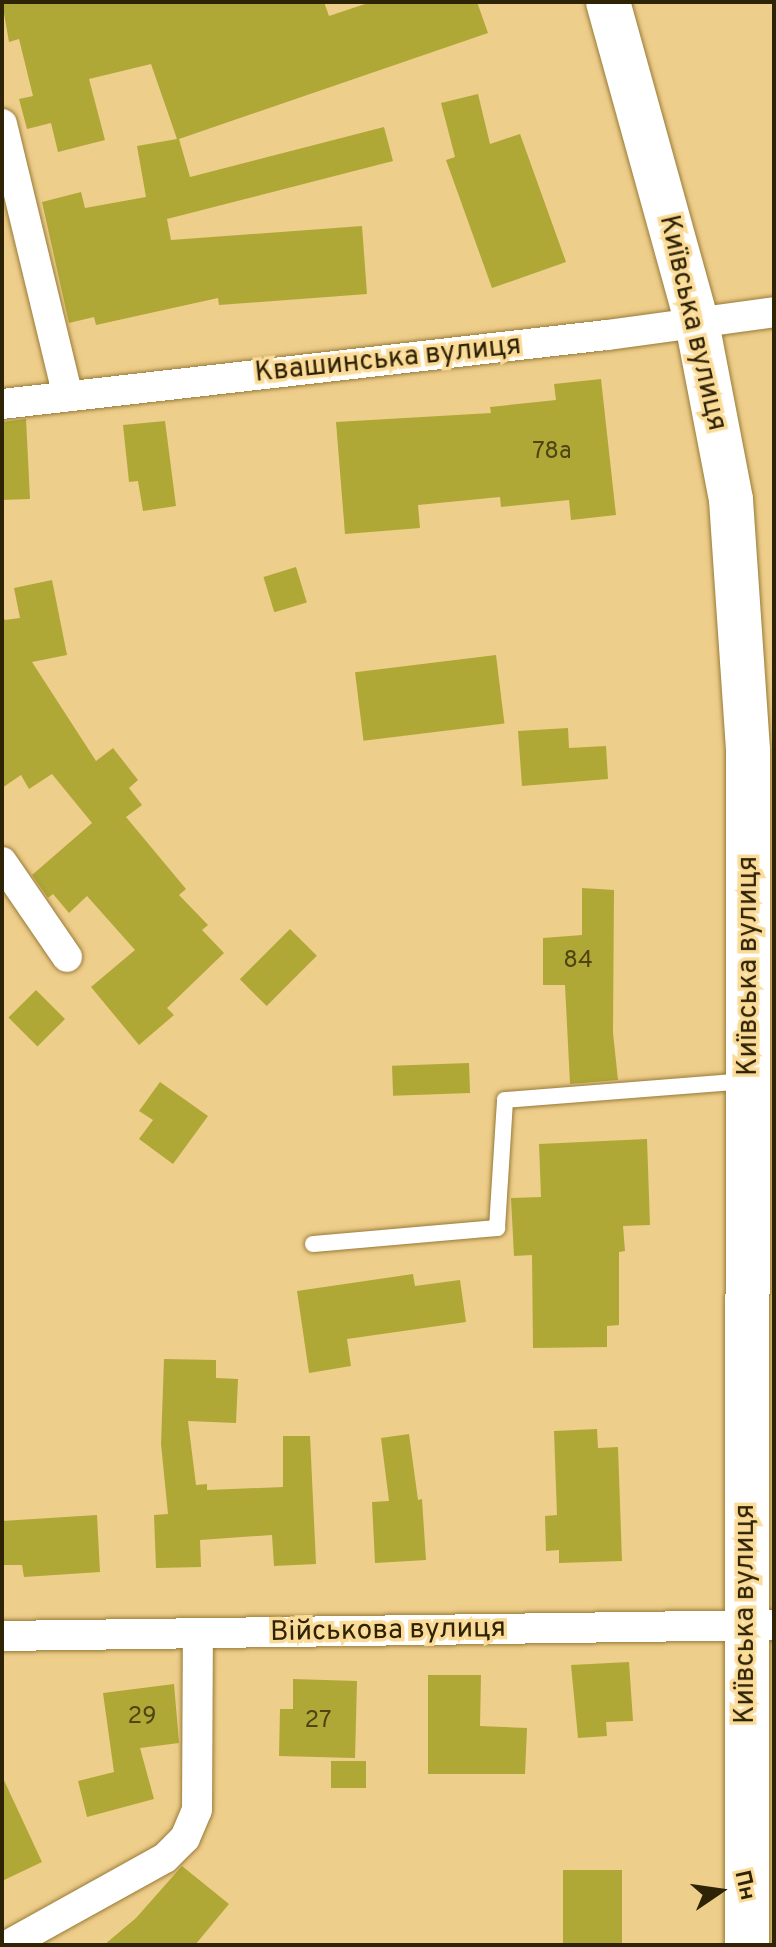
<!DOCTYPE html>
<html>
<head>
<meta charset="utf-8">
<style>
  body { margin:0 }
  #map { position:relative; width:776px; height:1947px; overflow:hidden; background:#eece8b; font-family:Overpass,sans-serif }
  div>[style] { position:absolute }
  .building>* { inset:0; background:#afa837; transform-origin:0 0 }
  .roads { filter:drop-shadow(0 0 2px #987b38) drop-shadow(0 0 2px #987b38) }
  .lane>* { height:16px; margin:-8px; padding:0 8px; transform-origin:8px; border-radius:8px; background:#fff }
  .street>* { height:30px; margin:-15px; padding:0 15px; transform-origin:15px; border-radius:15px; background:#fff }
  .primary>* { height:44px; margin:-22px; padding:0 22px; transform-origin:22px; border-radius:22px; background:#fff }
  span { translate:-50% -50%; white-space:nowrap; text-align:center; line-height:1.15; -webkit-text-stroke:7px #fbdb98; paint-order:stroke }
  .number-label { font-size:24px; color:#4f4412 }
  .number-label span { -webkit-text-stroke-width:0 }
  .street-label { font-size:28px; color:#2f2306 }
  .frame { position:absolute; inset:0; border:4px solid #2f2306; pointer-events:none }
  .north { position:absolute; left:680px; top:1851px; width:80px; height:80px; -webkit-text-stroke:6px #fbdb98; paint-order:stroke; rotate:77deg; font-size:22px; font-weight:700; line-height:32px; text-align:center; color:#2f2306 }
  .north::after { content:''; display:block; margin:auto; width:28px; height:36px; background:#2f2306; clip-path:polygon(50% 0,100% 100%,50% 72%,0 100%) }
</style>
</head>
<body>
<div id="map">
  <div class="building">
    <div style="clip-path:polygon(2px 2px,324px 2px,329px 16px,371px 2px,477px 2px,488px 33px,179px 139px,190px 177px,384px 127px,393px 161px,167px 219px,171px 240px,362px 226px,367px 294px,219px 305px,218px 298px,96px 325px,94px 317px,69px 323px,42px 202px,81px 192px,85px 208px,146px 197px,137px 146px,177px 139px,151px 64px,89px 79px,105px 140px,58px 152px,51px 123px,27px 129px,19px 99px,33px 96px,19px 39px,9px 42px)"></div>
    <div style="clip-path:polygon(478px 94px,490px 144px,520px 134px,566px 262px,492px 288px,446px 160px,455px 157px,441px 103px)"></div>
    <div style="clip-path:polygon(601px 379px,616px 515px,571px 520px,569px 500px,501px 507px,500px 497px,418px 505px,420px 528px,345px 534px,336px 422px,491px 413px,490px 407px,556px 400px,554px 384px)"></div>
    <div style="clip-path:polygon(26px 419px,30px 499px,2px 500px,2px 422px)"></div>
    <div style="clip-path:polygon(165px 421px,176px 506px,143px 511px,138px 481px,129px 482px,123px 425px)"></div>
    <div style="left:296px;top:567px;width:37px;height:34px;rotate:73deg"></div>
    <div style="clip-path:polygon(52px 580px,67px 655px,32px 662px,96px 761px,113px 748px,138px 780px,129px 788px,142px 805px,126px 817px,186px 889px,179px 895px,208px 925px,202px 930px,224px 953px,167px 1008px,174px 1015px,139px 1045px,91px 987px,135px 950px,87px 896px,69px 913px,53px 894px,48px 898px,32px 875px,92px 823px,52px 774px,29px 789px,21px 775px,2px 788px,2px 615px,5px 620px,20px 618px,14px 588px)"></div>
    <div style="left:496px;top:655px;width:69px;height:142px;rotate:83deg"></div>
    <div style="clip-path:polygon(568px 728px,569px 748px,606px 746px,608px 779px,522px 786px,518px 731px)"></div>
    <div style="clip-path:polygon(582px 888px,614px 890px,613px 1033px,618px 1080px,570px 1084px,565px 985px,543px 985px,543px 938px,582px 935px)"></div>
    <div style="left:290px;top:929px;width:38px;height:71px;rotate:45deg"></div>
    <div style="left:36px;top:990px;width:41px;height:39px;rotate:45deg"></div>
    <div style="left:469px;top:1063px;width:30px;height:77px;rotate:88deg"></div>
    <div style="clip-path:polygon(160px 1082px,208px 1116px,173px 1164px,139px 1139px,153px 1120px,139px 1111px)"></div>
    <div style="clip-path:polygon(647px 1139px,650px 1225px,623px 1226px,625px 1251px,619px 1252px,619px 1325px,607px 1326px,607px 1347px,533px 1348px,532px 1255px,514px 1256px,511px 1198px,541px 1197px,539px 1144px)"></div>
    <div style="clip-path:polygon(413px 1274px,415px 1286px,460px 1280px,466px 1322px,347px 1339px,351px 1366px,309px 1373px,297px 1291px)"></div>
    <div style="clip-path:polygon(164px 1359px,216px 1360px,216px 1378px,238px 1379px,236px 1423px,188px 1421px,196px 1485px,207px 1484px,207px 1490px,283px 1487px,283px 1436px,310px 1436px,316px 1564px,274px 1566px,272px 1535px,200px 1540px,201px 1567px,156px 1568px,154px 1515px,168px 1514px,161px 1444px)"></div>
    <div style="clip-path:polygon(597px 1429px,598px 1448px,618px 1447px,622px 1561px,559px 1563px,559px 1550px,546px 1551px,545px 1516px,557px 1515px,554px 1431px)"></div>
    <div style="clip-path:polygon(409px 1434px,418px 1500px,422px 1499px,426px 1560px,375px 1563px,372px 1502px,389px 1501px,381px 1438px)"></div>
    <div style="clip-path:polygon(97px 1515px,100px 1572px,24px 1577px,22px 1565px,2px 1565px,2px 1521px)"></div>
    <div style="clip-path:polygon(629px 1662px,633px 1721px,606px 1722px,607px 1736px,578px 1738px,571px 1665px)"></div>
    <div style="clip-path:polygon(428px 1675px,481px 1675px,480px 1726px,527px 1728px,525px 1774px,428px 1774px)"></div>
    <div style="clip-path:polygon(293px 1679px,357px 1681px,355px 1758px,279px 1756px,280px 1709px,293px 1709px)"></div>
    <div style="clip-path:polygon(174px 1684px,179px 1743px,140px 1748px,154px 1799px,87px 1817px,78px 1781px,114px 1772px,103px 1693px)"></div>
    <div style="left:331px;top:1761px;width:35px;height:27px"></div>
    <div style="clip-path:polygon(2px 1776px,42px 1862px,2px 1881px)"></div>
    <div style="clip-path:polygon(182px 1866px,229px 1904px,195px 1945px,104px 1945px,136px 1918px)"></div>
    <div style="left:563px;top:1870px;width:59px;height:75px"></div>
  </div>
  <div class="roads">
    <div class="lane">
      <div style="left:313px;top:1244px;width:185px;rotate:-5deg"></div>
      <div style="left:497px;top:1228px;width:128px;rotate:-86.4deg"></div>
      <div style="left:505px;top:1100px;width:244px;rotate:-4.5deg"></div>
    </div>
    <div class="street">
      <div style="left:2px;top:124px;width:280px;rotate:76.4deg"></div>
      <div style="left:2px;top:404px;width:609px;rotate:-6.51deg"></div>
      <div style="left:607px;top:335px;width:169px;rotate:-7.8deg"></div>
      <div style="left:2px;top:862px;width:115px;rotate:55.6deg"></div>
      <div style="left:2px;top:1636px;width:772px;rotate:-0.82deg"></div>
      <div style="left:8px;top:1945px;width:179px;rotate:-29deg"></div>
      <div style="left:165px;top:1858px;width:28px;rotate:-45deg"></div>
      <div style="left:185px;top:1838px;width:30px;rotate:-67deg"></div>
      <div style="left:197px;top:1810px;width:175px;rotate:-89.7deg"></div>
    </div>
    <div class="primary">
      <div style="left:608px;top:2px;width:333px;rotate:74.5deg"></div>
      <div style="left:697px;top:323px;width:180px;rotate:79.1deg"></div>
      <div style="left:731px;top:500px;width:251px;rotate:86.1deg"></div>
      <div style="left:748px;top:750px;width:1195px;rotate:90.05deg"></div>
    </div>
  </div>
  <div class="number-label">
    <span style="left:552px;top:453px">78а</span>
    <span style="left:578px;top:962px">84</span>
    <span style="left:142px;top:1718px">29</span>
    <span style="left:318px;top:1722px">27</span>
  </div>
  <div class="street-label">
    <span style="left:692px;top:323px;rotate:77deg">Київська вулиця</span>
    <span style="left:388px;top:360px;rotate:-6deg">Квашинська вулиця</span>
    <span style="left:749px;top:966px;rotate:-90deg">Київська вулиця</span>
    <span style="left:746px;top:1614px;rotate:-90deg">Київська вулиця</span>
    <span style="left:388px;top:1631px;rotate:-1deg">Військова вулиця</span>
  </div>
  <div class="frame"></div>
  <div class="north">Пн</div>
</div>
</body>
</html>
